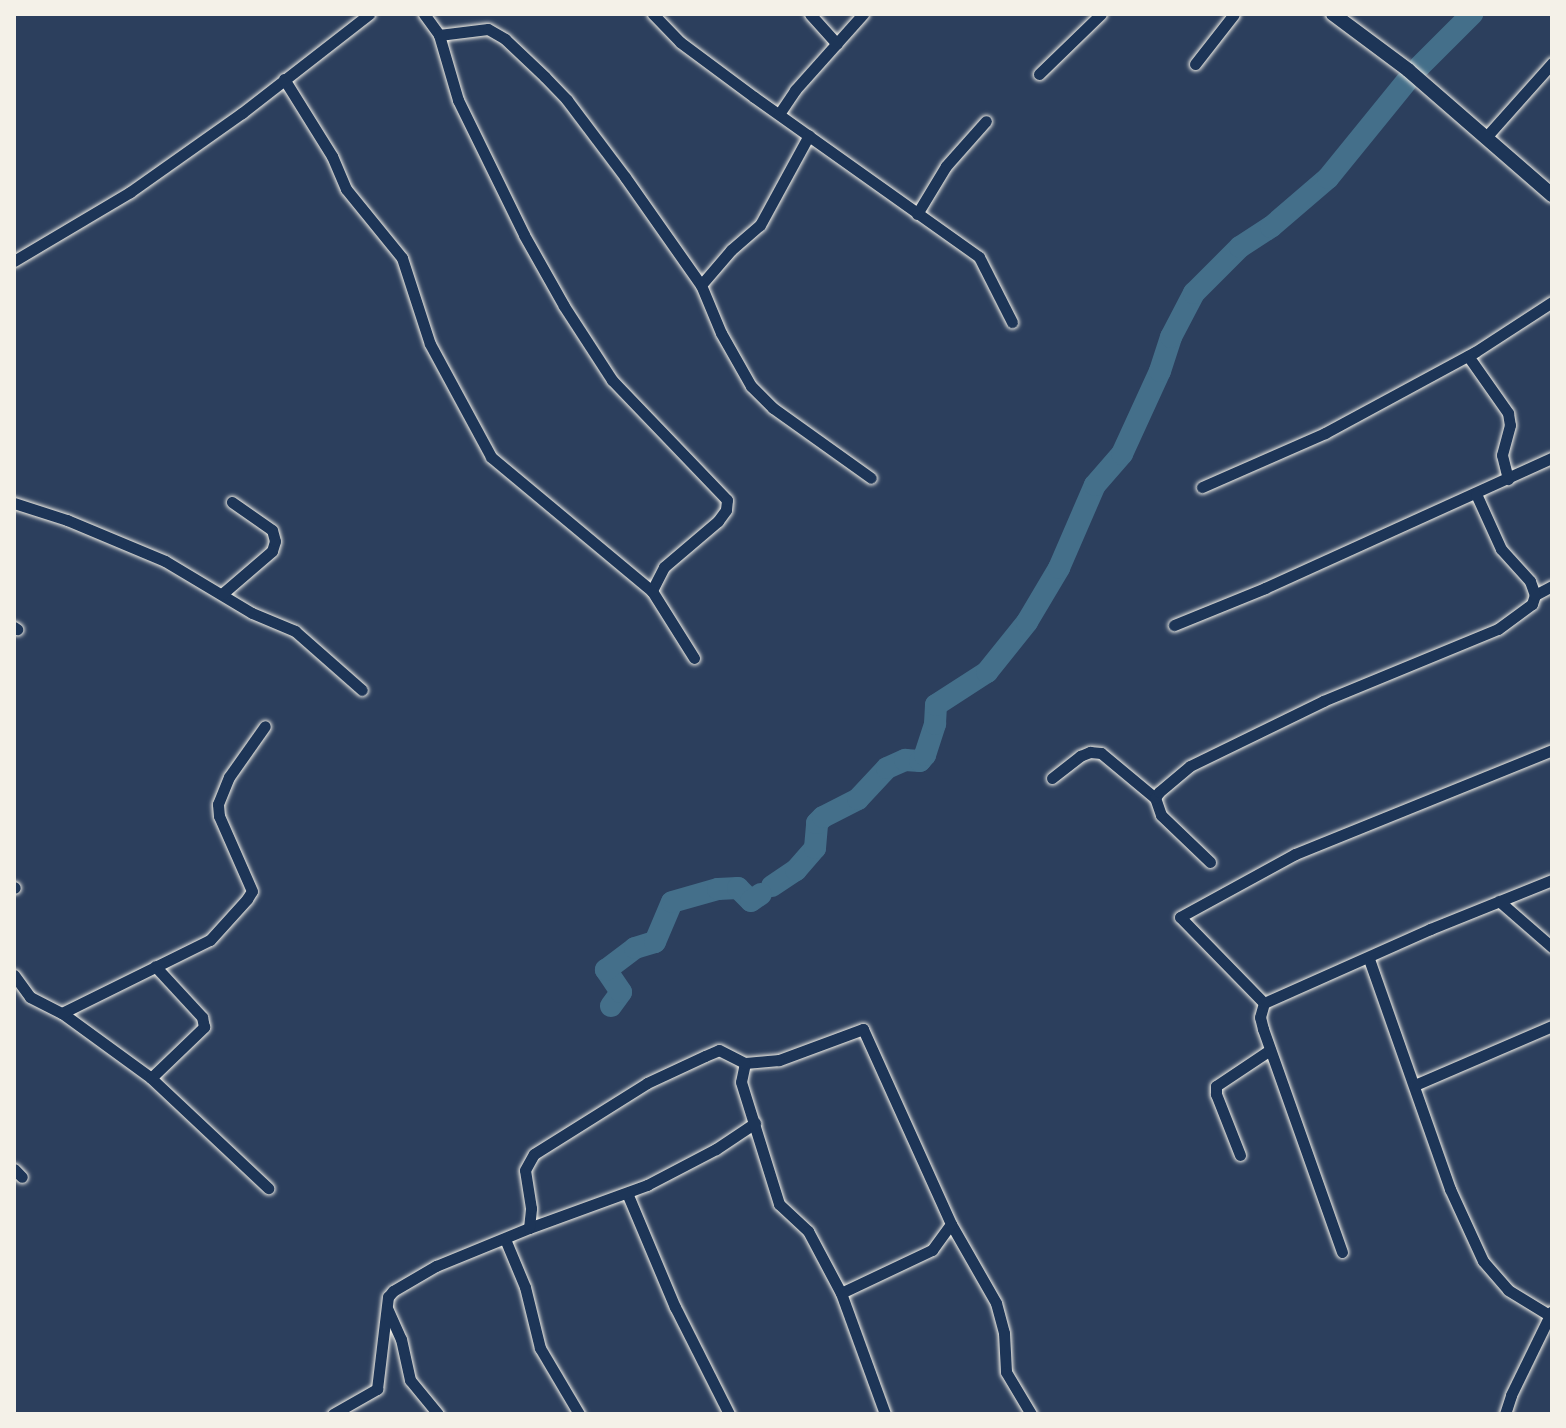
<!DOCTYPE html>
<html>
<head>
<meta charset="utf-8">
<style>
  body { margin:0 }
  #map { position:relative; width:1566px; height:1428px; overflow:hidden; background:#2c3f5d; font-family:Pangolin,sans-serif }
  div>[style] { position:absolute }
  .river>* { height:22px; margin:-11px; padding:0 11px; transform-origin:11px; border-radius:11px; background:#446f8a }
  .roads { filter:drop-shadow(0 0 2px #f4f1e8) drop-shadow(0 0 2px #f4f1e8) }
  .minor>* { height:11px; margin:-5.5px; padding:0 5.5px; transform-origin:5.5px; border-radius:5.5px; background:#1d3557 }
  .tertiary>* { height:14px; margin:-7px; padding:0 7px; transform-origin:7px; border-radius:7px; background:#1d3557 }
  span { translate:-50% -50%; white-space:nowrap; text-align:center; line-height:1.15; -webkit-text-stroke:8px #1d3557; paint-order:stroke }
  .frame { position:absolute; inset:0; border:16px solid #f4f1e8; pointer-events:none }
</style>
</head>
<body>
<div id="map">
  <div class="river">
    <div style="left:1420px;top:66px;width:74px;rotate:-45deg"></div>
    <div style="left:772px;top:886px;width:29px;rotate:-34deg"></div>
    <div style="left:796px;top:870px;width:29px;rotate:-49deg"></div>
    <div style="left:815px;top:848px;width:25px;rotate:-85deg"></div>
    <div style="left:817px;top:823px;width:8px;rotate:-45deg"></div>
    <div style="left:823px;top:817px;width:39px;rotate:-27deg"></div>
    <div style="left:858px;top:799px;width:42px;rotate:-46.9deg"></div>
    <div style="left:887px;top:768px;width:20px;rotate:-24deg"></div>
    <div style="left:905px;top:760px;width:15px;rotate:4deg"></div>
    <div style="left:920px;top:761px;width:8px;rotate:-50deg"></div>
    <div style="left:925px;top:755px;width:33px;rotate:-72deg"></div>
    <div style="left:935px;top:724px;width:19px;rotate:-87deg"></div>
    <div style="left:936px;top:705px;width:61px;rotate:-32.9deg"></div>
    <div style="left:987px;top:672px;width:64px;rotate:-51.3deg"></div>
    <div style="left:1027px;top:622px;width:63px;rotate:-59.3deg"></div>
    <div style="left:1059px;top:568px;width:90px;rotate:-66.6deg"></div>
    <div style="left:1095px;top:485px;width:41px;rotate:-48.9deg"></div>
    <div style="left:1122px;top:454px;width:91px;rotate:-65.4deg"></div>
    <div style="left:1160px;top:371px;width:36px;rotate:-72deg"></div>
    <div style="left:1171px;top:337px;width:50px;rotate:-62.4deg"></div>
    <div style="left:1194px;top:293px;width:65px;rotate:-45deg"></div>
    <div style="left:1240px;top:247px;width:37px;rotate:-33deg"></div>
    <div style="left:1271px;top:227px;width:75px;rotate:-40.7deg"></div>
    <div style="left:1328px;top:178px;width:124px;rotate:-50.9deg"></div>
    <div style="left:611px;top:1006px;width:17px;rotate:-54deg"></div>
    <div style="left:621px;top:992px;width:27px;rotate:-124deg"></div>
    <div style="left:606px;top:970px;width:36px;rotate:-37deg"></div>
    <div style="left:635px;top:948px;width:21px;rotate:-17deg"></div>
    <div style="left:655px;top:942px;width:43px;rotate:-67deg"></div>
    <div style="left:672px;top:902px;width:48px;rotate:-15.8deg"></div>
    <div style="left:718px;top:889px;width:20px;rotate:-3deg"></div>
    <div style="left:738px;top:888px;width:18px;rotate:45deg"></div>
    <div style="left:751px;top:901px;width:12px;rotate:-35deg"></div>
  </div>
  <div class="roads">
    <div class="minor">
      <div style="left:424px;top:14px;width:26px;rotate:54deg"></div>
      <div style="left:439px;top:35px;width:68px;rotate:73.7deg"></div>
      <div style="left:458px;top:100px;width:150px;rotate:63.9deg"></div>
      <div style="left:524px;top:235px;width:81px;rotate:60.6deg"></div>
      <div style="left:564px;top:306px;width:88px;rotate:57deg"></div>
      <div style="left:612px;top:380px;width:166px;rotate:46.2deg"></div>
      <div style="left:727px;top:500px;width:10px;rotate:96deg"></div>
      <div style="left:726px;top:510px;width:14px;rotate:126deg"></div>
      <div style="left:718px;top:521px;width:71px;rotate:139.6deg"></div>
      <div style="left:664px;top:567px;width:27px;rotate:117deg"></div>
      <div style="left:652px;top:591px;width:79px;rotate:57.9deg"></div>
      <div style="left:653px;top:14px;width:39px;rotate:46deg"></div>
      <div style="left:680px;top:42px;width:92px;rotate:36.6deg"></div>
      <div style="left:754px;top:97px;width:276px;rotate:35.4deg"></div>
      <div style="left:979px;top:257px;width:73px;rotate:63.1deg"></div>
      <div style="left:810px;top:14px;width:40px;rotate:48deg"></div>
      <div style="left:439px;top:35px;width:49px;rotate:-7deg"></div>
      <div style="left:488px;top:29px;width:20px;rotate:30deg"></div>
      <div style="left:505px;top:39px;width:55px;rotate:43.5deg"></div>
      <div style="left:545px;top:77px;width:32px;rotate:46deg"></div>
      <div style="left:567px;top:100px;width:96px;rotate:53deg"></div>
      <div style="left:625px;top:177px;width:132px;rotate:54.9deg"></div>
      <div style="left:701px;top:285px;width:52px;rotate:67.4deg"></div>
      <div style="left:721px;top:333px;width:61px;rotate:60.5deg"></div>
      <div style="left:751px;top:386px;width:31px;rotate:45deg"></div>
      <div style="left:773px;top:408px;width:120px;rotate:35.5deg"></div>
      <div style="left:1195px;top:64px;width:63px;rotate:-52deg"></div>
      <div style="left:1039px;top:74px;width:86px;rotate:-44.1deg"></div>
      <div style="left:284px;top:79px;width:91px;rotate:58.1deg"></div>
      <div style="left:332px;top:156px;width:36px;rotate:67deg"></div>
      <div style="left:346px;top:189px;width:89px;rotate:50.9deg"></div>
      <div style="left:402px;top:258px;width:90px;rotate:72deg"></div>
      <div style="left:430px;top:344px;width:128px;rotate:61.6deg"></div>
      <div style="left:491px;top:457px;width:209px;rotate:39.8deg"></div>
      <div style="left:779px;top:114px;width:29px;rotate:-56deg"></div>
      <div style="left:795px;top:90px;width:102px;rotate:-48.2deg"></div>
      <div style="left:1487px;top:136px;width:98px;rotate:-48.3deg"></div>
      <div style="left:917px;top:214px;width:56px;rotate:-58.9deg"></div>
      <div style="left:946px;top:166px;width:60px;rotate:-48.4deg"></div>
      <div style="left:14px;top:261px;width:135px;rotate:-30.7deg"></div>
      <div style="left:130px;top:192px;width:137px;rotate:-35.2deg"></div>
      <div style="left:242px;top:113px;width:161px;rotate:-37.9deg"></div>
      <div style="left:701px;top:285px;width:46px;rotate:-49.4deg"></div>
      <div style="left:731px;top:250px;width:38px;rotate:-41deg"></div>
      <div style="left:760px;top:225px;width:102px;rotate:-61.4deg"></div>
      <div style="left:1468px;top:356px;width:70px;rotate:54.9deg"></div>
      <div style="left:1508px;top:413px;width:12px;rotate:81deg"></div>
      <div style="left:1510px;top:425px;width:31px;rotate:105deg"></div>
      <div style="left:1502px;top:455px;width:25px;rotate:76deg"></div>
      <div style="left:1202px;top:487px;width:134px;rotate:-23.7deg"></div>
      <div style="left:1325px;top:433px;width:170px;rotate:-28.4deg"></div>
      <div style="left:1475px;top:352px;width:92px;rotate:-33deg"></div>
      <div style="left:14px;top:503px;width:56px;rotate:17.8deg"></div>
      <div style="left:67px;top:520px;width:106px;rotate:22.7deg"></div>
      <div style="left:165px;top:561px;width:101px;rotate:30.9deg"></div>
      <div style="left:252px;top:613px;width:47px;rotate:22.7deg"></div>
      <div style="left:295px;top:631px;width:89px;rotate:41.4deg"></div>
      <div style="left:222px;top:594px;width:66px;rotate:-40.7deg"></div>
      <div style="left:272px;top:551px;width:10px;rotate:-73deg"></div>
      <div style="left:275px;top:541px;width:11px;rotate:-105deg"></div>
      <div style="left:272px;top:530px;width:49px;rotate:-145deg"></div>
      <div style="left:1535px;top:595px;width:19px;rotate:-28deg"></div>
      <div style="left:1174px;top:625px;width:98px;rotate:-22.1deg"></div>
      <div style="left:1265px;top:588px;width:315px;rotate:-24.4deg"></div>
      <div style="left:14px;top:627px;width:4px;rotate:34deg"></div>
      <div style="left:1052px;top:778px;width:36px;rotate:-38deg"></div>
      <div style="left:1080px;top:756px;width:11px;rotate:-22deg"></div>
      <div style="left:1090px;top:752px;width:11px;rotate:5deg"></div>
      <div style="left:1101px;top:753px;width:70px;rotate:39.8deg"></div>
      <div style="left:1210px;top:862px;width:68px;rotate:-136.2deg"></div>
      <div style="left:1161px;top:815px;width:18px;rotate:-109deg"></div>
      <div style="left:1155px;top:798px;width:7px;rotate:-56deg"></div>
      <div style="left:1159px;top:792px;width:40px;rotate:-40deg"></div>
      <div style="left:1190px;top:766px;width:148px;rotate:-26deg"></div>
      <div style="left:1323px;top:701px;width:189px;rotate:-22.4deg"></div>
      <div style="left:1498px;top:629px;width:42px;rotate:-36.3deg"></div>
      <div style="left:1532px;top:604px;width:9px;rotate:-72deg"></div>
      <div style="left:1535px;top:595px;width:15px;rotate:-110deg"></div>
      <div style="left:1530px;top:581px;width:43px;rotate:-132.2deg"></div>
      <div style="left:1501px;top:549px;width:60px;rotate:-114.4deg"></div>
      <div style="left:14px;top:887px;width:1px;rotate:45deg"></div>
      <div style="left:1499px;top:901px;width:70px;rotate:41deg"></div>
      <div style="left:1369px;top:959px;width:244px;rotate:70.6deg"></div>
      <div style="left:1450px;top:1189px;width:79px;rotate:65.4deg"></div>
      <div style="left:1483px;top:1261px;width:38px;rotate:49deg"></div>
      <div style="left:1508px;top:1290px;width:48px;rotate:31.4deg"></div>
      <div style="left:14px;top:975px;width:27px;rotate:54deg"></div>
      <div style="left:30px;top:997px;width:36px;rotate:27deg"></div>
      <div style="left:62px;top:1013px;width:110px;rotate:36.1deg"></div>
      <div style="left:151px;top:1078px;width:161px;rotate:43.2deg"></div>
      <div style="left:1264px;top:1003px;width:120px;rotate:-134.3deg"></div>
      <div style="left:1180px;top:917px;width:131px;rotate:-28.7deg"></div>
      <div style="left:1295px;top:854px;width:277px;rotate:-22deg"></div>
      <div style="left:62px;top:1013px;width:165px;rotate:-26.3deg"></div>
      <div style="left:210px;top:940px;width:55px;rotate:-47.9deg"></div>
      <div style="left:247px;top:899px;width:9px;rotate:-58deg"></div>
      <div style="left:252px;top:891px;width:82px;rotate:-113.7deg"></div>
      <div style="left:219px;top:816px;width:12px;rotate:-95deg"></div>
      <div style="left:218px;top:804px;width:29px;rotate:-68deg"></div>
      <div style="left:229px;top:777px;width:62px;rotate:-54.8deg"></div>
      <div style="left:151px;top:1078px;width:74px;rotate:-43.9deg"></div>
      <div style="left:204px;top:1027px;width:10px;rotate:-101deg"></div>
      <div style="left:202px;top:1017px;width:69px;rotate:-132.7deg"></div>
      <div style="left:1415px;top:1085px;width:149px;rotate:-23.3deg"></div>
      <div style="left:1240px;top:1155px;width:66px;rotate:-111.5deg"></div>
      <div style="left:1216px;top:1094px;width:8px;rotate:-90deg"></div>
      <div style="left:1216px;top:1086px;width:65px;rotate:-33.7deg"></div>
      <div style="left:14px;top:1169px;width:11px;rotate:45deg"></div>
      <div style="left:627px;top:1193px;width:124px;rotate:67.2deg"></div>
      <div style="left:675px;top:1307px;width:120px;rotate:63.2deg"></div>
      <div style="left:951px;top:1224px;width:91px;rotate:60.3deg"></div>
      <div style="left:996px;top:1303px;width:31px;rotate:75deg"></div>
      <div style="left:1004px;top:1333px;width:39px;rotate:87deg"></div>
      <div style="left:1006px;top:1372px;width:49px;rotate:59.2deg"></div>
      <div style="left:529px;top:1228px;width:126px;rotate:-20deg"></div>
      <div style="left:647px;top:1185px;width:78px;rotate:-27.6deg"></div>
      <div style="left:716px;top:1149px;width:47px;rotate:-33.7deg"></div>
      <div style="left:505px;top:1239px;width:52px;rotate:67.4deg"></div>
      <div style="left:525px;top:1287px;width:63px;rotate:76.2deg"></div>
      <div style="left:540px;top:1348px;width:77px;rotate:59.4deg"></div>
      <div style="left:1342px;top:1252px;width:237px;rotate:-109.5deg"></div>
      <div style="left:1263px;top:1029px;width:12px;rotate:-104deg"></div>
      <div style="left:1260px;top:1017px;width:15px;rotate:-74deg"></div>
      <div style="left:1264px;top:1003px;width:182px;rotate:-24deg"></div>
      <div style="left:1430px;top:929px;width:131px;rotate:-21.9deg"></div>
      <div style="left:841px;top:1293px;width:101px;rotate:-25.3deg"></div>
      <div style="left:932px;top:1250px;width:32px;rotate:-54deg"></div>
      <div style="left:951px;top:1224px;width:214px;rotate:-114.3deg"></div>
      <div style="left:863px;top:1029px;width:90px;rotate:159.7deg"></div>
      <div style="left:779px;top:1060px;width:34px;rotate:175deg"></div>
      <div style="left:745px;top:1063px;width:19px;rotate:102deg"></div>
      <div style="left:741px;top:1082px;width:128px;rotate:72.7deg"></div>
      <div style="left:779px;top:1204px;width:40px;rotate:43deg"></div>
      <div style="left:808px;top:1231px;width:70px;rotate:62deg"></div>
      <div style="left:841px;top:1293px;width:129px;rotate:70deg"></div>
      <div style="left:387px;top:1308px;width:34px;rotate:66deg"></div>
      <div style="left:401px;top:1339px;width:42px;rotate:77.6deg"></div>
      <div style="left:410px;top:1380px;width:44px;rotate:50.5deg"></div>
      <div style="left:333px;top:1414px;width:51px;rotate:-29.6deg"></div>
      <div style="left:377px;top:1389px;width:93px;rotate:-83.2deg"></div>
      <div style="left:388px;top:1297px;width:8px;rotate:-50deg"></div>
      <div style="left:393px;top:1291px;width:50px;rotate:-30.2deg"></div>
      <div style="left:436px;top:1266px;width:100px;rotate:-22.2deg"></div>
      <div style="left:529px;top:1228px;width:20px;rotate:-84deg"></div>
      <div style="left:531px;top:1208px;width:38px;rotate:-99deg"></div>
      <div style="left:525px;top:1170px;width:18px;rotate:-61deg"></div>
      <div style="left:534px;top:1154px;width:133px;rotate:-32.1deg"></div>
      <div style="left:647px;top:1083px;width:64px;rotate:-25deg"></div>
      <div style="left:705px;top:1056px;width:15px;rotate:-23deg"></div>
      <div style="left:719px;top:1050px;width:29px;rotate:27deg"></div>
      <div style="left:1505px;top:1414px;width:20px;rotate:-72deg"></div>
      <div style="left:1511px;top:1395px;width:93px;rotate:-64deg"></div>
    </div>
    <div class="tertiary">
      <div style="left:1333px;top:14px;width:94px;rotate:36.7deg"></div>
      <div style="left:1408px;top:70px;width:191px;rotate:41deg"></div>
    </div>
  </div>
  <div class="frame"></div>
</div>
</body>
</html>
